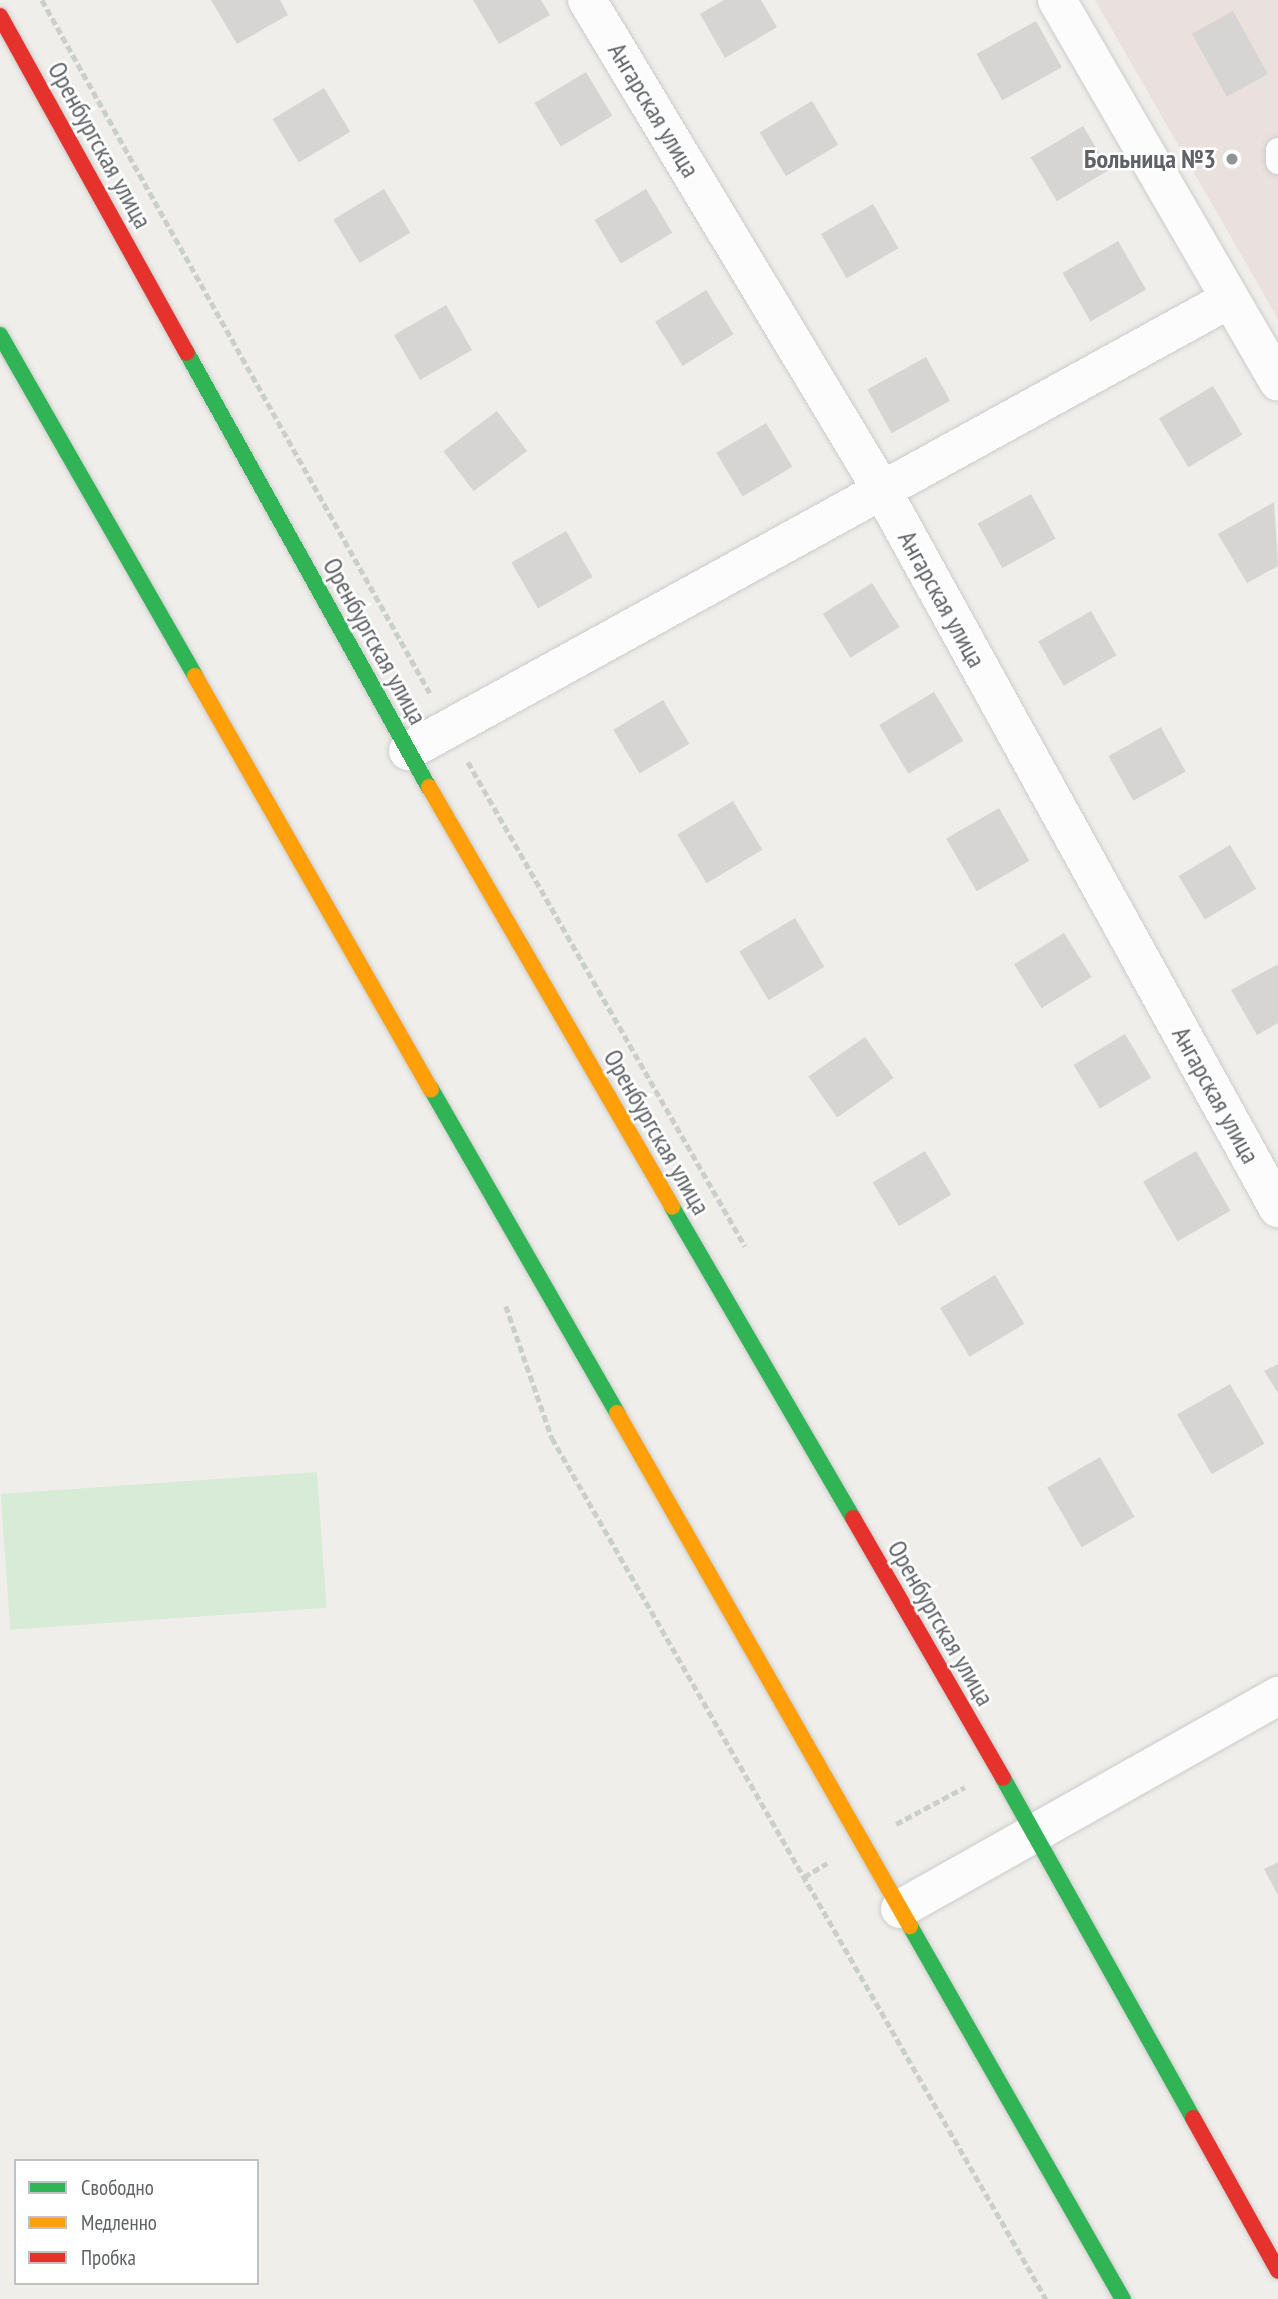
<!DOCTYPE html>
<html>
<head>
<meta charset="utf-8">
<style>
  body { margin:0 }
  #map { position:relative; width:1278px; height:2299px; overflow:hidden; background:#efeeea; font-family:"PT Sans Narrow",sans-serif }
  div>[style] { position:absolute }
  .medical>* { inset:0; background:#eae0de }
  .green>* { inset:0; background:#d8ebd6; transform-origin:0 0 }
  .building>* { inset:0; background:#d6d5d3; transform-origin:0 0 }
  .path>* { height:4.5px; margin-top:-2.25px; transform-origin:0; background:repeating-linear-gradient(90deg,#cacfcc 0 7px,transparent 0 10.5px) }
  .roads { filter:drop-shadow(0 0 2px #cbcccc) drop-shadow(0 0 2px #cbcccc) }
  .lane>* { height:24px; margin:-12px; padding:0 12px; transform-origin:12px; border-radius:12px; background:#fdfcfc }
  .street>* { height:38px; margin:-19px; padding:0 19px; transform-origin:19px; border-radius:19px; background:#fdfcfc }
  .fast>* { height:16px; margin:-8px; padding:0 8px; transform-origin:8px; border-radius:8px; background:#30b455 }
  .slow>* { height:16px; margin:-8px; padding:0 8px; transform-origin:8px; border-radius:8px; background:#ff9f0a }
  .jam>* { height:16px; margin:-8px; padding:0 8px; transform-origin:8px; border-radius:8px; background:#e5322d }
  .dots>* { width:19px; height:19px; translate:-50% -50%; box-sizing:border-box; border:4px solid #fff; border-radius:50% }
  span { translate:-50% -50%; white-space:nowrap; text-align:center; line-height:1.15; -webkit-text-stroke:5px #fff; paint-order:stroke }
  .street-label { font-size:26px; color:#5f6368 }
  .poi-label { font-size:26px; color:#5f6368; font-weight:700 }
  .right { translate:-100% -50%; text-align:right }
  .legend { position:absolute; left:14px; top:2159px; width:245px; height:126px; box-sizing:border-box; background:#fff; border:2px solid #bfc1c3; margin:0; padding:9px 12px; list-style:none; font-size:21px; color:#5f6368 }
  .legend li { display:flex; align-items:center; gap:14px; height:35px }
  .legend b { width:35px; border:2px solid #bfc1c3 }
</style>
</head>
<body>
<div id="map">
  <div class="medical">
    <div style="clip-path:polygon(1095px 0,1278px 0,1278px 319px)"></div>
  </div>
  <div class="green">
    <div style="left:317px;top:1472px;width:136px;height:317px;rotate:86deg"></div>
  </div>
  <div class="building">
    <div style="clip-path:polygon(211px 0,280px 0,288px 15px,237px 44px)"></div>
    <div style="clip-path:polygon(473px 0,541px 0,550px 15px,499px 44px)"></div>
    <div style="clip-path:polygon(724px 0,761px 0,777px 27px,725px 58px,700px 14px)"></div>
    <div style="left:1233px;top:11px;width:72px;height:47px;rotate:61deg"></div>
    <div style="left:1036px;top:21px;width:53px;height:68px;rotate:61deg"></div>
    <div style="left:586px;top:72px;width:51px;height:60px;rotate:59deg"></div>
    <div style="left:324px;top:88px;width:51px;height:60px;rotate:59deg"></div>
    <div style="left:812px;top:101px;width:51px;height:61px;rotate:59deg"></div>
    <div style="left:1083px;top:126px;width:51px;height:61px;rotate:59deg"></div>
    <div style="left:384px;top:189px;width:51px;height:59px;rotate:59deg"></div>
    <div style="left:646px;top:189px;width:51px;height:60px;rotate:59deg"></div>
    <div style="left:873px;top:204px;width:51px;height:60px;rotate:60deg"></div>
    <div style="left:1118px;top:241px;width:56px;height:64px;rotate:60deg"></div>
    <div style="left:706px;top:290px;width:52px;height:60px;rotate:58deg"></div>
    <div style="left:446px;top:305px;width:52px;height:60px;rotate:60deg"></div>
    <div style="left:926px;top:357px;width:50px;height:67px;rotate:61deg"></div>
    <div style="left:1213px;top:386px;width:57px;height:63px;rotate:59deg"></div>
    <div style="left:497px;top:411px;width:50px;height:67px;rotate:53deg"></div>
    <div style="left:766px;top:423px;width:51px;height:58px;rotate:59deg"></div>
    <div style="left:1031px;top:494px;width:51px;height:61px;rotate:61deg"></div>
    <div style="clip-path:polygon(1274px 502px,1278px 566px,1247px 583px,1218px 534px)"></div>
    <div style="left:566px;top:531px;width:53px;height:63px;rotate:60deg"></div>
    <div style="left:872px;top:583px;width:52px;height:58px;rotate:58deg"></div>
    <div style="left:1091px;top:611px;width:51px;height:61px;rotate:60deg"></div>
    <div style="left:934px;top:692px;width:57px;height:64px;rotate:59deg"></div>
    <div style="left:663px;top:700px;width:51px;height:58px;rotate:59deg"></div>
    <div style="left:1161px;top:727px;width:51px;height:60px;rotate:61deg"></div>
    <div style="left:733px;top:801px;width:57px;height:65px;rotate:59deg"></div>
    <div style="left:999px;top:808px;width:61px;height:61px;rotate:60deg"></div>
    <div style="left:1230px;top:845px;width:51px;height:60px;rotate:59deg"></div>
    <div style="left:795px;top:918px;width:57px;height:65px;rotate:59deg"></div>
    <div style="left:1064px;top:933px;width:52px;height:59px;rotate:58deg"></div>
    <div style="clip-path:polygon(1278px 964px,1278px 1023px,1257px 1035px,1231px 990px)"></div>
    <div style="left:1125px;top:1034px;width:51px;height:60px;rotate:59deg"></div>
    <div style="left:865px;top:1037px;width:50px;height:69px;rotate:55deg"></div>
    <div style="left:925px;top:1151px;width:51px;height:61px;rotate:59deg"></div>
    <div style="left:1196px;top:1151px;width:69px;height:61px;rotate:60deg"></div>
    <div style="left:995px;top:1275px;width:57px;height:64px;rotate:59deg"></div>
    <div style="clip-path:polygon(1278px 1364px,1278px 1393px,1264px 1371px)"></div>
    <div style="left:1230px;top:1384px;width:69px;height:61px;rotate:60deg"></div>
    <div style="left:1100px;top:1457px;width:69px;height:61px;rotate:60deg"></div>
    <div style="clip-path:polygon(1278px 1862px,1278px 1895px,1264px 1869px)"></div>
  </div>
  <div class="path">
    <div style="left:42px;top:0;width:794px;rotate:60.76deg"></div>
    <div style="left:468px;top:762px;width:558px;rotate:60.22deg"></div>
    <div style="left:506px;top:1306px;width:140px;rotate:70.8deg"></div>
    <div style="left:552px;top:1438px;width:993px;rotate:60.15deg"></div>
    <div style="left:896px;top:1824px;width:78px;rotate:-28.2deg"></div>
    <div style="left:804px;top:1877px;width:27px;rotate:-31deg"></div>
  </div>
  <div class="roads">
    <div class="lane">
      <div style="left:1278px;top:150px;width:12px;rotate:90deg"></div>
    </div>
    <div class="street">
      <div style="left:587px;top:0;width:574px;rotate:58.97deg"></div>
      <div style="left:883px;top:492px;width:818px;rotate:61.12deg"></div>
      <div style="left:1057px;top:0;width:441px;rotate:59.9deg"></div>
      <div style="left:408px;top:751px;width:938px;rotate:-28.81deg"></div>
      <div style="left:900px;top:1909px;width:434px;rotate:-29.4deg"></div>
    </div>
    <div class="fast">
      <div style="left:0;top:335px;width:393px;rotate:60.2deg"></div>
      <div style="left:187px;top:353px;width:497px;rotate:60.9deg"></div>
      <div style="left:431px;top:1089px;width:374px;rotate:60.1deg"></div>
      <div style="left:672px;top:1207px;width:360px;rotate:59.8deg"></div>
      <div style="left:1003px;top:1778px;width:389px;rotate:60.8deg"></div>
      <div style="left:910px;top:1926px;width:430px;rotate:60.3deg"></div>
    </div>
    <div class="slow">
      <div style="left:195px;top:676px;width:476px;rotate:60.3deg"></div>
      <div style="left:429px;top:787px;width:485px;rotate:59.9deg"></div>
      <div style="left:617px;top:1413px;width:591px;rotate:60.27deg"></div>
    </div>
    <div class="jam">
      <div style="left:0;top:16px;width:385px;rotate:61deg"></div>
      <div style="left:853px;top:1518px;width:300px;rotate:60deg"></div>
      <div style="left:1193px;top:2118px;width:175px;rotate:60.9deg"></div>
    </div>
  </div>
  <div class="dots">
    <div style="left:1232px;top:159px;background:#919496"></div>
  </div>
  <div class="street-label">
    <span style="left:654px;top:110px;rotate:59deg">Ангарская улица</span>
    <span style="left:100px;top:145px;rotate:61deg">Оренбургская улица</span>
    <span style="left:942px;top:599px;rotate:61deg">Ангарская улица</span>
    <span style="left:375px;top:641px;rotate:61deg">Оренбургская улица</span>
    <span style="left:1216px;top:1095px;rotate:61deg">Ангарская улица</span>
    <span style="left:657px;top:1132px;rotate:60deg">Оренбургская улица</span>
    <span style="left:941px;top:1623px;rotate:60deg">Оренбургская улица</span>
  </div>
  <div class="poi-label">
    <span class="right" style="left:1216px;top:159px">Больница №3</span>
  </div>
  <ul class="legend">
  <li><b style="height:9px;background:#30b455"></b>Свободно</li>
  <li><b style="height:9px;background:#ff9f0a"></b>Медленно</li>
  <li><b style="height:9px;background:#e5322d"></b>Пробка</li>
  </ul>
</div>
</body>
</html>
